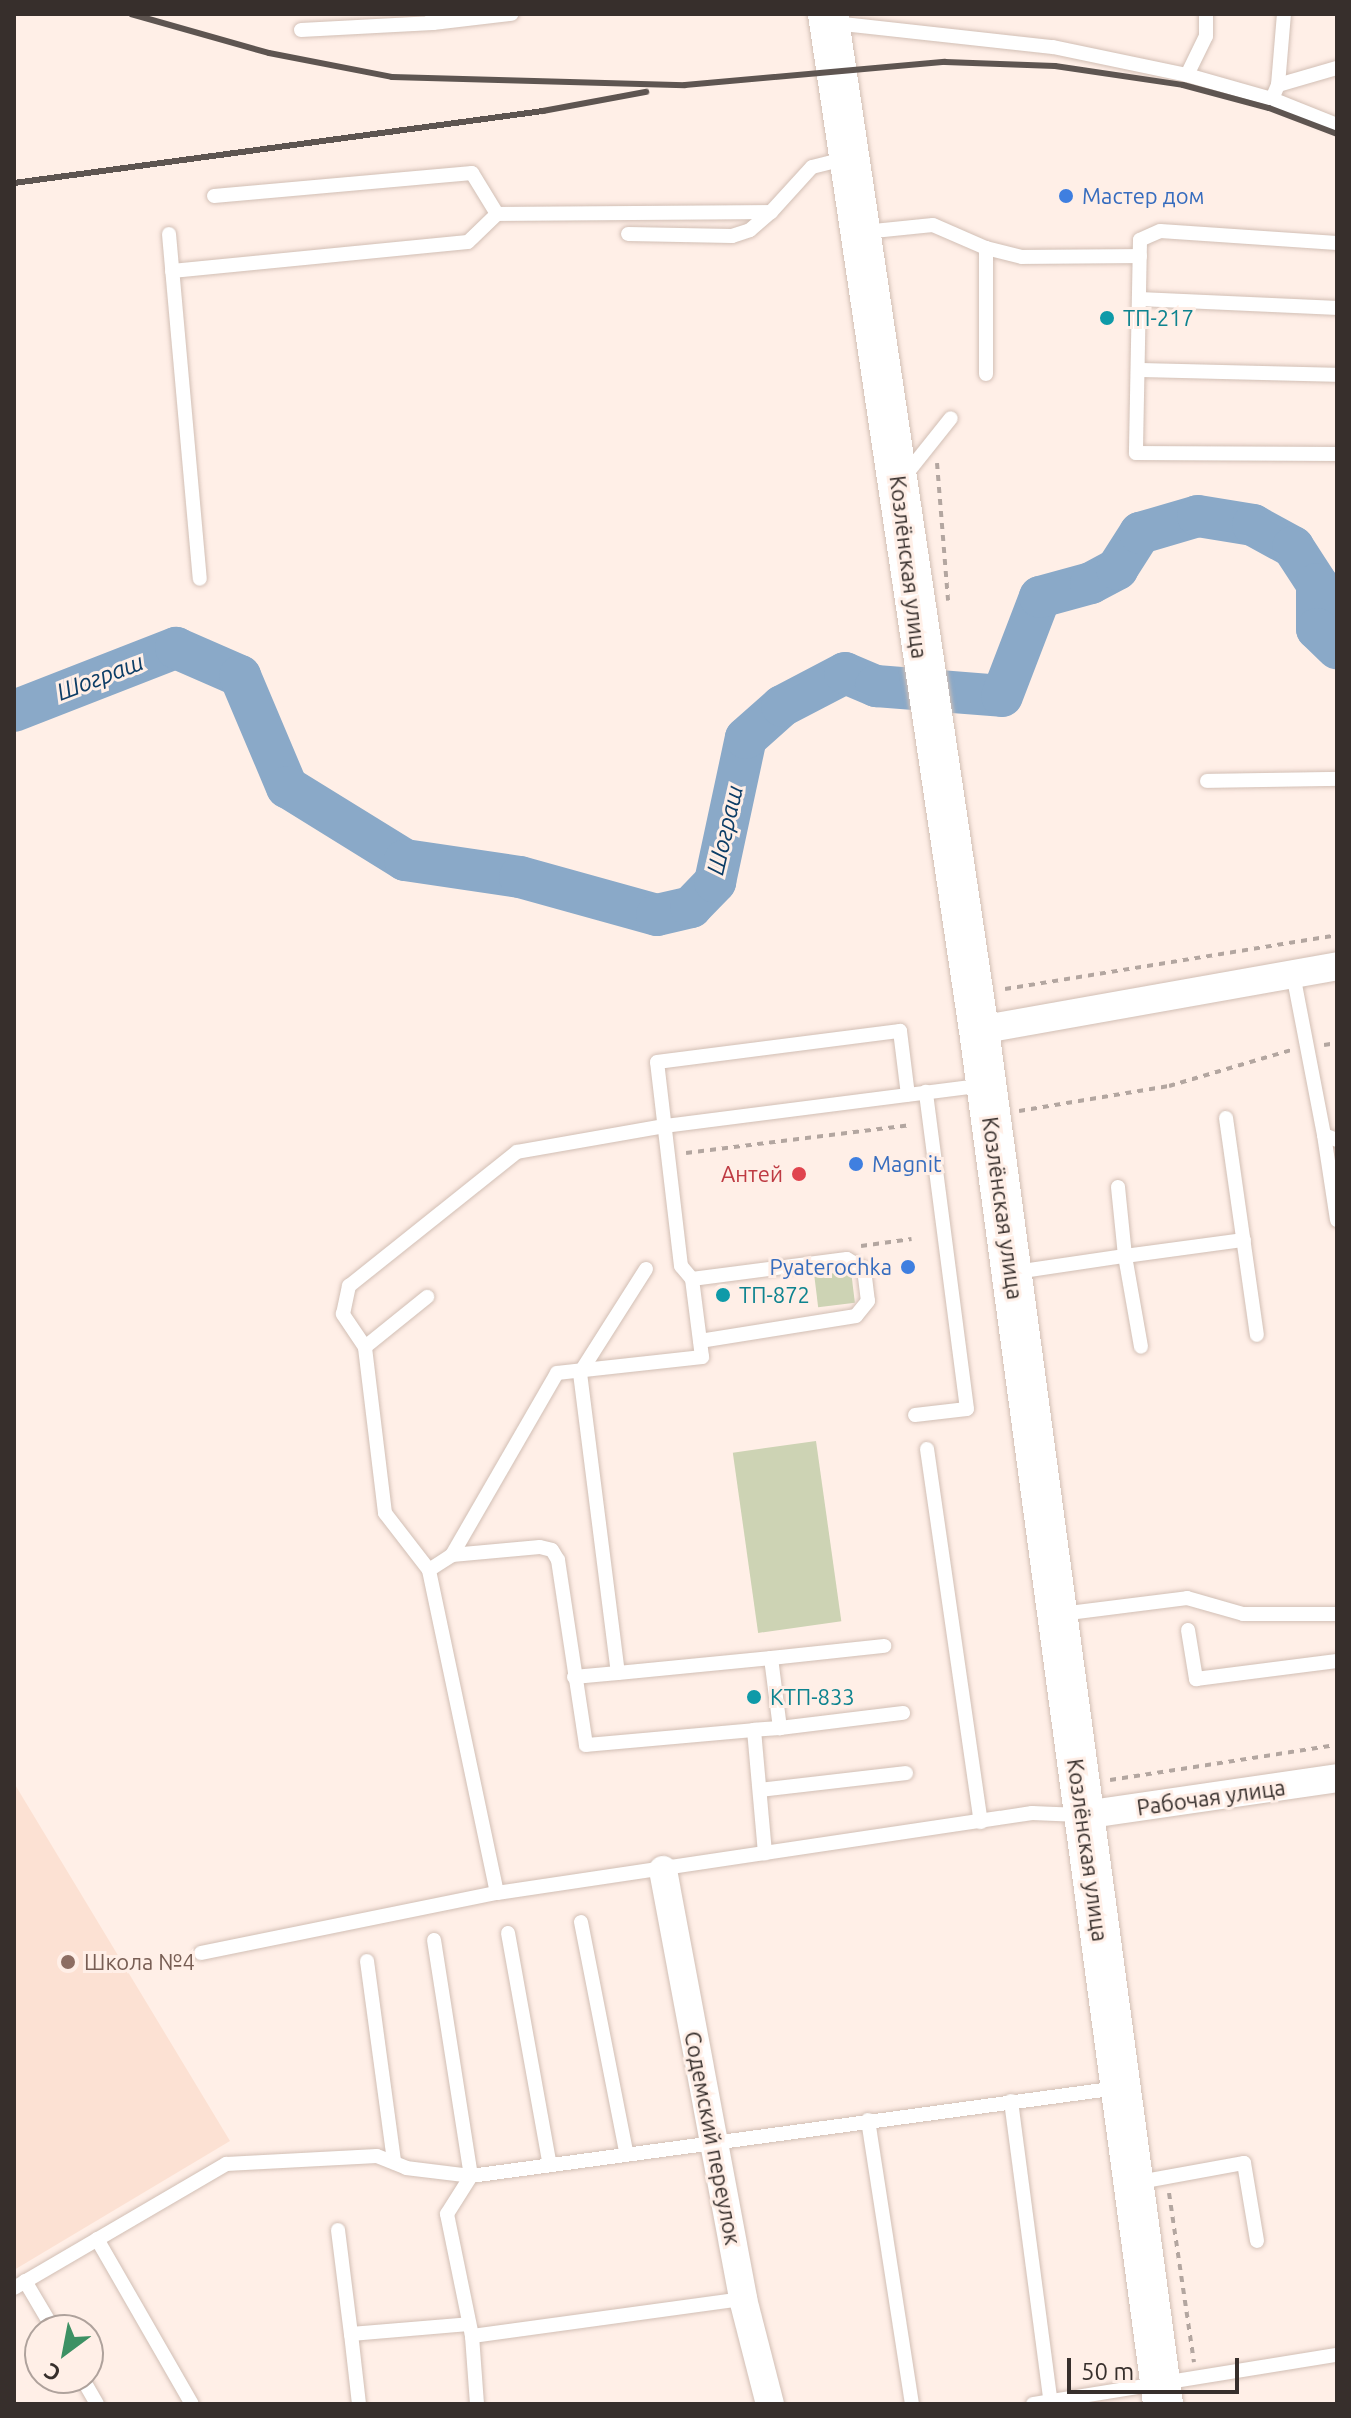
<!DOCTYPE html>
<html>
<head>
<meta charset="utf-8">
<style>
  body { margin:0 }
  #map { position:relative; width:1351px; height:2418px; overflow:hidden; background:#ffefe7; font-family:Ubuntu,sans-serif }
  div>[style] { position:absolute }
  .built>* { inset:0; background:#fce1d3 }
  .green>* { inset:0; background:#cdd3b4; transform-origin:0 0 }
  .river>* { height:42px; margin:-21px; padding:0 21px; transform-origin:21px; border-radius:21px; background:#8aa9c8 }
  .path>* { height:4px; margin-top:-2px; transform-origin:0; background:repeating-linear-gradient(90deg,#b3a6a0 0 6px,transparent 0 12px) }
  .roads { filter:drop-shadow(0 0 2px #d2bfb5) drop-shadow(0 0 2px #d2bfb5) }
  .lane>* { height:14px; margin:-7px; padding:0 7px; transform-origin:7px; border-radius:7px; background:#fff }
  .street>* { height:28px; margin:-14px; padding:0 14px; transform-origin:14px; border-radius:14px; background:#fff }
  .secondary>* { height:40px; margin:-20px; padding:0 20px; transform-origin:20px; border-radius:20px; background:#fff }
  .rail>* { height:6px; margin:-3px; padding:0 3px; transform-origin:3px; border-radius:3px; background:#5e5551 }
  .dots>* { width:22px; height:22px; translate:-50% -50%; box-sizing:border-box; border:4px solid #ffefe7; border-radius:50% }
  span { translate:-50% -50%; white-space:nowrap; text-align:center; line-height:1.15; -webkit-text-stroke:6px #ffefe7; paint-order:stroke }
  .shop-label { font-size:22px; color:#366cbe }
  .left { translate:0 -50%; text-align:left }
  .right { translate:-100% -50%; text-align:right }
  .culture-label { font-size:22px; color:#0d838f }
  .street-label { font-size:22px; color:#372f2c }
  .health-label { font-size:22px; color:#be3a42 }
  .education-label { font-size:22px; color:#785e54 }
  .water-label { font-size:24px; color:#0c3d66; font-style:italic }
  .frame { position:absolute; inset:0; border:16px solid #372f2c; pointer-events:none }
  .north { position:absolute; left:24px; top:2314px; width:80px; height:80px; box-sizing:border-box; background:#ffefe7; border:2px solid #afa29c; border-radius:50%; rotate:212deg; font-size:22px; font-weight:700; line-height:32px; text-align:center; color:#372f2c }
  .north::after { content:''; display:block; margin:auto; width:28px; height:36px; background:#3d9164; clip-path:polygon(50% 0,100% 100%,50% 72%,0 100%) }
  .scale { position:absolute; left:1067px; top:2358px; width:172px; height:36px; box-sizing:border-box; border:4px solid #372f2c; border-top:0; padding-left:10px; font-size:24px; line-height:28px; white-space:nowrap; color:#372f2c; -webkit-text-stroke:6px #ffefe7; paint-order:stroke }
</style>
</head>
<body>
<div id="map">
  <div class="built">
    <div style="clip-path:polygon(14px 1783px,230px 2141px,14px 2270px)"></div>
  </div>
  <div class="green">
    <div style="left:851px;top:1271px;width:32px;height:37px;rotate:83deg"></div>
    <div style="left:816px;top:1441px;width:182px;height:84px;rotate:82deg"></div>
  </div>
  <div class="river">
    <div style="left:14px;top:711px;width:174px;rotate:-21.3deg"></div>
    <div style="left:176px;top:648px;width:70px;rotate:23.6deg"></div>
    <div style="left:240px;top:676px;width:121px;rotate:67.1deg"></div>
    <div style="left:287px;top:787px;width:139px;rotate:31.7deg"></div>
    <div style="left:405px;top:860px;width:116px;rotate:8.4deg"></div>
    <div style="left:520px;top:877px;width:142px;rotate:15.5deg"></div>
    <div style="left:657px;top:915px;width:35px;rotate:-13deg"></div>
    <div style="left:691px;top:907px;width:35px;rotate:-46deg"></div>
    <div style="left:715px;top:882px;width:147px;rotate:-77.9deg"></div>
    <div style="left:746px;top:738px;width:48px;rotate:-41.6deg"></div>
    <div style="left:782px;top:706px;width:71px;rotate:-27.6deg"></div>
    <div style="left:845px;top:673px;width:34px;rotate:23deg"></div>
    <div style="left:876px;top:686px;width:126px;rotate:4.5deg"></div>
    <div style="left:1002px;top:696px;width:106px;rotate:-69deg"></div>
    <div style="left:1040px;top:597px;width:53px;rotate:-15.4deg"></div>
    <div style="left:1091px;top:583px;width:30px;rotate:-28deg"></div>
    <div style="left:1117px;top:569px;width:43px;rotate:-57.4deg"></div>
    <div style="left:1140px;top:533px;width:60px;rotate:-16.3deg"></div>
    <div style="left:1198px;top:516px;width:56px;rotate:9.3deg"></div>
    <div style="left:1253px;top:525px;width:46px;rotate:28.8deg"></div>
    <div style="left:1293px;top:547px;width:44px;rotate:57deg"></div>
    <div style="left:1317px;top:584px;width:45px;rotate:90deg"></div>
    <div style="left:1317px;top:629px;width:28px;rotate:44deg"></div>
  </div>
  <div class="path">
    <div style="left:937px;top:463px;width:138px;rotate:85.4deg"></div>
    <div style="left:1005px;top:989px;width:336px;rotate:-9.2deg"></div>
    <div style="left:1324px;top:1045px;width:13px;rotate:-9deg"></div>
    <div style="left:1019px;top:1111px;width:152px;rotate:-9.5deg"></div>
    <div style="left:1169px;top:1086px;width:127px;rotate:-16.4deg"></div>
    <div style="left:686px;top:1153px;width:227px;rotate:-7.1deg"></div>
    <div style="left:861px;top:1246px;width:51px;rotate:-7.8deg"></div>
    <div style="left:1110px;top:1780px;width:230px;rotate:-8.8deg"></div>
    <div style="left:1169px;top:2193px;width:171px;rotate:81.6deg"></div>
  </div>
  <div class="roads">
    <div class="lane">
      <div style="left:432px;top:14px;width:9px;rotate:84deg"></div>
      <div style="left:433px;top:23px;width:79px;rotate:-6.6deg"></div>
      <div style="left:834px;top:23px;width:220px;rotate:6.3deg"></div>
      <div style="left:1053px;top:47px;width:137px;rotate:11.8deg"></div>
      <div style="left:1187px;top:75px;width:88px;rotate:15.8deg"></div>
      <div style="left:1272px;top:99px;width:70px;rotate:21.8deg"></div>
      <div style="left:301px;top:30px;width:132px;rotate:-3deg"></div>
      <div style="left:1187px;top:75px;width:43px;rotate:-64deg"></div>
      <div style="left:1206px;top:36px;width:22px;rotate:-90deg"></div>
      <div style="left:1278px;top:85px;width:71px;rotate:-85.2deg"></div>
      <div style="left:1272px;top:99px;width:15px;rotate:-67deg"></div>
      <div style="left:1278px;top:85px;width:61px;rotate:-16.1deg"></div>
      <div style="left:214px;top:196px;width:259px;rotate:-5.1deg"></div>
      <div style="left:472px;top:173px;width:48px;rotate:58.6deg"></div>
      <div style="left:864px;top:232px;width:69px;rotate:-5.8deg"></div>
      <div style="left:933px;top:225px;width:58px;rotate:23.5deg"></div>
      <div style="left:986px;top:248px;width:126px;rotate:90deg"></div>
      <div style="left:169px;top:234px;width:346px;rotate:84.9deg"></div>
      <div style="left:628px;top:234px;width:104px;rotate:1.1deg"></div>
      <div style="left:732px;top:236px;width:19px;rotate:-18deg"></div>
      <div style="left:750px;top:230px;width:28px;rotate:-41deg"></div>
      <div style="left:1337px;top:243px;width:177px;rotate:-176.1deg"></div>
      <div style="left:1160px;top:231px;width:22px;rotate:156deg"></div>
      <div style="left:1140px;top:240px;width:213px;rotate:91.1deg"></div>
      <div style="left:1136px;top:453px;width:201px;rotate:0.3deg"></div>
      <div style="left:986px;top:248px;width:37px;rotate:14deg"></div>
      <div style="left:1022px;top:257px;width:118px;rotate:-0.5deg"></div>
      <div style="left:172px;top:271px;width:297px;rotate:-5.6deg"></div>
      <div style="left:468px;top:242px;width:40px;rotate:-44deg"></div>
      <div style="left:497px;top:214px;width:274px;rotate:-0.4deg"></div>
      <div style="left:771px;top:212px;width:61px;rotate:-47.7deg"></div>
      <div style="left:812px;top:167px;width:36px;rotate:-14deg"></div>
      <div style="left:1141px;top:299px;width:196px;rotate:2.6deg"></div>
      <div style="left:1138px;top:370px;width:199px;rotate:1.4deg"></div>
      <div style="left:904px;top:477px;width:75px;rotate:-51.5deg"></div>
      <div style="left:1207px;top:781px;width:130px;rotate:-0.9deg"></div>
      <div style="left:1293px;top:974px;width:164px;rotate:79.1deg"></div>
      <div style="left:1324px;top:1135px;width:14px;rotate:21deg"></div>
      <div style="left:1226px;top:1118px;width:219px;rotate:81.9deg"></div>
      <div style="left:1324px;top:1135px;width:86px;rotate:81.3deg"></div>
      <div style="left:1118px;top:1187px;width:69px;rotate:84.2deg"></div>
      <div style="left:1125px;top:1256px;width:120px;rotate:-7.7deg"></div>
      <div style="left:646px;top:1269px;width:123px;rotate:122.4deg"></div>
      <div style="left:580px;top:1373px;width:302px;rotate:82.8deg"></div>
      <div style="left:618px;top:1673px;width:154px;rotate:-5.6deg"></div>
      <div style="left:771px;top:1658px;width:71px;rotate:82.7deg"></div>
      <div style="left:780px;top:1728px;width:26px;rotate:176deg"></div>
      <div style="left:1016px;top:1272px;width:110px;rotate:-8.4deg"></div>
      <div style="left:1125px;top:1256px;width:92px;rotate:80deg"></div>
      <div style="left:692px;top:1279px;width:156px;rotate:-7.4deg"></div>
      <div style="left:847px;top:1259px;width:20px;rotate:30deg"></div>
      <div style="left:864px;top:1269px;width:32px;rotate:83deg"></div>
      <div style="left:868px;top:1301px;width:19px;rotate:129deg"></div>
      <div style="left:856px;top:1316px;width:158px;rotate:170.9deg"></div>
      <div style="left:365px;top:1347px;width:80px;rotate:-38.9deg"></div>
      <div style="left:915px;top:1415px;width:52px;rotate:-6.6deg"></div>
      <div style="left:967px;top:1409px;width:320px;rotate:-97.4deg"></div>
      <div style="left:927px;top:1449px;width:377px;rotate:81.8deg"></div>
      <div style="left:452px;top:1555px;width:210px;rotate:-60deg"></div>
      <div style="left:557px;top:1373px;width:146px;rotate:-6.3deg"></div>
      <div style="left:702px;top:1357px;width:79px;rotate:-97.3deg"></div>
      <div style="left:692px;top:1279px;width:17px;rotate:-130deg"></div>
      <div style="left:681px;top:1266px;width:205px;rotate:-96.7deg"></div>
      <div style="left:657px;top:1062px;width:245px;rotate:-7.3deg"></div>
      <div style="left:900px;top:1031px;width:64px;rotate:82.9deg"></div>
      <div style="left:429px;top:1570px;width:72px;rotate:-127.7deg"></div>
      <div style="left:385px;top:1513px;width:167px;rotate:-96.9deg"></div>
      <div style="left:365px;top:1347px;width:40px;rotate:-124deg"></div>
      <div style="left:343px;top:1314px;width:29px;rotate:-78deg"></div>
      <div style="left:349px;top:1286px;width:215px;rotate:-38.6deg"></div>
      <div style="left:517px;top:1152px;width:150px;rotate:-10deg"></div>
      <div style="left:665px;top:1126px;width:323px;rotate:-7.3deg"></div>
      <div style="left:1061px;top:1614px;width:127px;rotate:-7.2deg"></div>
      <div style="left:1187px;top:1598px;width:58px;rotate:15.9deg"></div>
      <div style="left:1243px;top:1614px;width:94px"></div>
      <div style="left:1188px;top:1630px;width:50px;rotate:80.7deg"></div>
      <div style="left:1196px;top:1679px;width:142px;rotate:-7.3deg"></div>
      <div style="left:771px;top:1658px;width:114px;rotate:-6.1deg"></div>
      <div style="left:574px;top:1677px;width:44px;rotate:-5.2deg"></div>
      <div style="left:780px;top:1728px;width:124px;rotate:-7deg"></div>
      <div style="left:760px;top:1790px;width:147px;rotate:-6.6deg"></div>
      <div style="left:497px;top:1893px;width:330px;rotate:-101.9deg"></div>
      <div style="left:429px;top:1570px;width:27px;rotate:-33deg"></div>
      <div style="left:452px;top:1555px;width:88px;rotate:-5.2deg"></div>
      <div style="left:540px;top:1547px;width:12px;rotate:14deg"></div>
      <div style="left:552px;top:1550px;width:12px;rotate:59deg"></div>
      <div style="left:558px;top:1560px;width:187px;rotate:81.4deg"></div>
      <div style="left:586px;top:1745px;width:169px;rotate:-5.1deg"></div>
      <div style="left:754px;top:1730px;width:124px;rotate:84.9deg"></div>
      <div style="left:581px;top:1922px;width:233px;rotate:78.9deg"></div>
      <div style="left:508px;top:1933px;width:233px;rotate:79.8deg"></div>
      <div style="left:434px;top:1940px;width:239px;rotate:81.1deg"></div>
      <div style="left:471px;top:2176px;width:653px;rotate:-7.75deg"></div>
      <div style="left:201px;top:1953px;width:302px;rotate:-11.5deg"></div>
      <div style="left:497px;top:1893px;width:541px;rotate:-8.5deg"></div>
      <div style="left:1032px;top:1813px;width:48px;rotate:2.4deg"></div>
      <div style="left:367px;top:1961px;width:203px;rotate:82.3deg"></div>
      <div style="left:1011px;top:2101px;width:306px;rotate:82.5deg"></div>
      <div style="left:868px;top:2120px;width:287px;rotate:81.2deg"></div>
      <div style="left:1134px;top:2183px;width:112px;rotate:-10.3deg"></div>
      <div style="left:1244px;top:2163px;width:79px;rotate:80.5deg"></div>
      <div style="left:338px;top:2230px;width:105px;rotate:82.9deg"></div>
      <div style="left:97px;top:2239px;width:190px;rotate:60.1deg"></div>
      <div style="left:25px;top:2281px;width:57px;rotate:59.4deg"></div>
      <div style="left:14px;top:2288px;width:246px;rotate:-30.3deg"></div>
      <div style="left:226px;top:2164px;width:151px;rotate:-3deg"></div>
      <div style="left:377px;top:2156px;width:31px;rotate:22deg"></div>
      <div style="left:406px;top:2168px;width:65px;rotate:7deg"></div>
      <div style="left:471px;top:2176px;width:45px;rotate:122.3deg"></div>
      <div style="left:447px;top:2214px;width:125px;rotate:78.4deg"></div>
      <div style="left:472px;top:2336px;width:274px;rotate:-7.8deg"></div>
      <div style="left:472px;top:2336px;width:68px;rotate:85.8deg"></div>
      <div style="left:82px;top:2378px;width:30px;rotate:60deg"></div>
      <div style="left:359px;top:2404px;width:70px;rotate:-96.5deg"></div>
      <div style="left:351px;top:2334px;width:118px;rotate:-4.8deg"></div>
      <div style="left:1033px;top:2404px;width:308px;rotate:-9.2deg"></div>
    </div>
    <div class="street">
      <div style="left:979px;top:1030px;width:364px;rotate:-10.1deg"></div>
      <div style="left:1084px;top:1815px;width:256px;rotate:-8.3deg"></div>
      <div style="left:663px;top:1870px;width:436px;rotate:79.4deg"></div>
      <div style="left:743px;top:2299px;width:108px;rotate:75.6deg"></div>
    </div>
    <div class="secondary">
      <div style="left:828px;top:14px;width:1027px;rotate:81.55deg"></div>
      <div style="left:979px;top:1030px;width:1386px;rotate:82.37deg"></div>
    </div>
  </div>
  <div class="rail">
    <div style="left:131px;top:14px;width:143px;rotate:15.8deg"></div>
    <div style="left:269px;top:53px;width:125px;rotate:11deg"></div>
    <div style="left:392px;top:77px;width:293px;rotate:1.6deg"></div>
    <div style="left:685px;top:85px;width:261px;rotate:-5.1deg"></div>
    <div style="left:945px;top:62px;width:110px;rotate:2.1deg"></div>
    <div style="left:1055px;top:66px;width:129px;rotate:8.4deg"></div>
    <div style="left:1183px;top:85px;width:89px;rotate:15deg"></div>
    <div style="left:1269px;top:108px;width:73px;rotate:20.9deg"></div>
    <div style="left:14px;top:183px;width:534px;rotate:-7.75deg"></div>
    <div style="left:543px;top:111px;width:105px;rotate:-10.5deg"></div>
  </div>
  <div class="dots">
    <div style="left:1066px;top:196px;background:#3f7fe0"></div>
    <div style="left:1107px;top:318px;background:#0f9aa8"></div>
    <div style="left:856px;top:1164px;background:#3f7fe0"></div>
    <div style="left:799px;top:1174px;background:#e0444e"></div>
    <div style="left:908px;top:1267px;background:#3f7fe0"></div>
    <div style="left:723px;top:1295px;background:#0f9aa8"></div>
    <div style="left:754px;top:1697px;background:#0f9aa8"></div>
    <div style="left:68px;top:1962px;background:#8d6e63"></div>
  </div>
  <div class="shop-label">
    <span class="left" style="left:1082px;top:196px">Мастер дом</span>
    <span class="left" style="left:872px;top:1164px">Magnit</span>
    <span class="right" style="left:892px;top:1267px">Pyaterochka</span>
  </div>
  <div class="culture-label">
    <span class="left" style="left:1123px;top:318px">ТП-217</span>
    <span class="left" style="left:739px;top:1295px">ТП-872</span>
    <span class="left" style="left:770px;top:1697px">КТП-833</span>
  </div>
  <div class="street-label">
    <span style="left:909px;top:567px;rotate:83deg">Козлёнская улица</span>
    <span style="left:1003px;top:1208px;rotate:82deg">Козлёнская улица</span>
    <span style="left:1211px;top:1797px;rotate:-8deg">Рабочая улица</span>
    <span style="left:1088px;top:1850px;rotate:82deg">Козлёнская улица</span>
    <span style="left:713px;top:2138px;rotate:79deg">Содемский переулок</span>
  </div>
  <div class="health-label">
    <span class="right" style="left:783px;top:1174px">Антей</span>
  </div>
  <div class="education-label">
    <span class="left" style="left:84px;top:1962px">Школа №4</span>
  </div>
  <div class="water-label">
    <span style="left:100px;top:677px;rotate:-21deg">Шограш</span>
    <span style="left:725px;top:830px;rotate:-77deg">Шограш</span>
  </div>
  <div class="frame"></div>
  <div class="north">С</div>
  <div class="scale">50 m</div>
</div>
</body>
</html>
